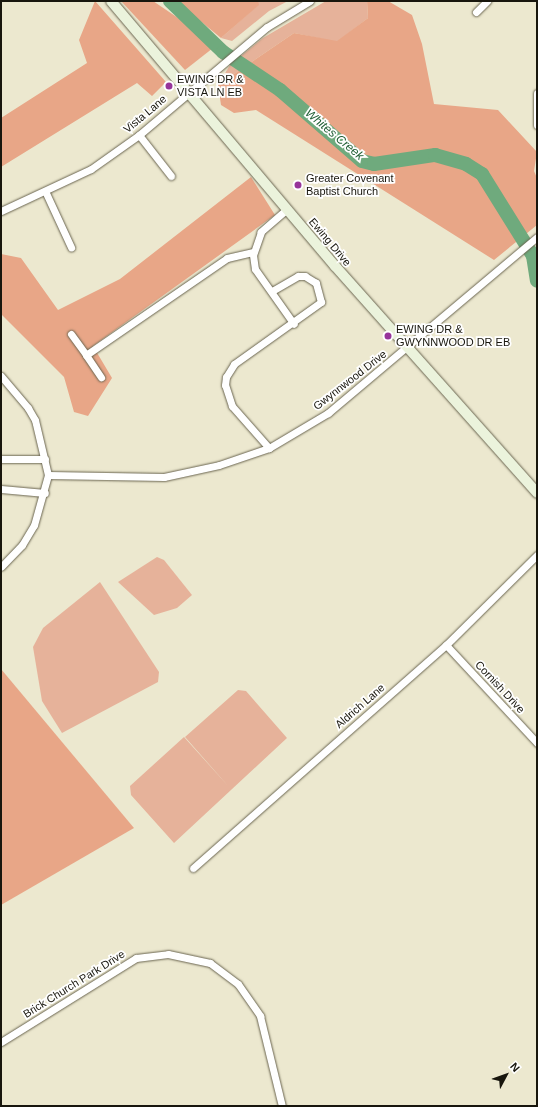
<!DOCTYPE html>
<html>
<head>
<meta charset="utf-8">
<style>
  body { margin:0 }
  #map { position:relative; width:538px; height:1107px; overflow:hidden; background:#ece8cf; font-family:Helvetica,sans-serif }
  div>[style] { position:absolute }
  .green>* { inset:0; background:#e6b29a }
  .forest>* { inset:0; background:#e8a687 }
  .river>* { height:14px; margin:-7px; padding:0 7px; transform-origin:7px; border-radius:7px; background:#6faa7d }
  .roads { filter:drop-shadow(0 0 1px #6a6550) drop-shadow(0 0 1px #6a6550) }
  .street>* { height:7px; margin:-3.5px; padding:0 3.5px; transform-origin:3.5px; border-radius:3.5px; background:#fff }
  .secondary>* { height:10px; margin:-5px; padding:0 5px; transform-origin:5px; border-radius:5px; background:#ebf3dc }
  .dots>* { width:11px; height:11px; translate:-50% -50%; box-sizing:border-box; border:2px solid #fff; border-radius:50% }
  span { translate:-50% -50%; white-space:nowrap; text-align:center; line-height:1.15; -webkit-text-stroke:3.5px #fff; paint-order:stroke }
  .poi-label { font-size:11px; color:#18160d }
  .left { translate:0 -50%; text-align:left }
  .street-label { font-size:11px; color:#18160d }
  .water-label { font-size:12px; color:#216036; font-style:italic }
  .frame { position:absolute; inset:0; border:2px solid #18160d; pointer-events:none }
  .north { position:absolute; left:486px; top:1055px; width:40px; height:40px; -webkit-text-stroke:3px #fff; paint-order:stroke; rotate:49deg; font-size:11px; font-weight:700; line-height:16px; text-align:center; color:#18160d }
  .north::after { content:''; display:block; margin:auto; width:14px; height:18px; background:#18160d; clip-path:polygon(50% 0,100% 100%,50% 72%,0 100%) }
</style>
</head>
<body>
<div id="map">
  <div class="green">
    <div style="clip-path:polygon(258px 1px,288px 1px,269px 11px,232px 41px,221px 38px,258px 5px)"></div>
    <div style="clip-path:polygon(326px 1px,367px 1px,368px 18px,337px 42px,294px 33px,218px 85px,230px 65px,263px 38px)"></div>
    <div style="clip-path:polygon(157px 557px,164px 560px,192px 595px,177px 608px,154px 615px,118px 582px)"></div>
    <div style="clip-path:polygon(100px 582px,159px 672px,158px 682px,62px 733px,42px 701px,33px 647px,43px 628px)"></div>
    <div style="clip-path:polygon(238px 690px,246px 691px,287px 738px,174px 843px,131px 795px,130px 786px,184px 737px,229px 787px,185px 737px)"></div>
  </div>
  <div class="forest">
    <div style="clip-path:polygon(95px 1px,166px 82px,152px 96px,137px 83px,1px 167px,1px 118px,87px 63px,79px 40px)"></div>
    <div style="clip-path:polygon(121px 1px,153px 1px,184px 22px,213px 48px,185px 70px)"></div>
    <div style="clip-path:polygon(176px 1px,258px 1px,259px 5px,221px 38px)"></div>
    <div style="clip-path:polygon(367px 1px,388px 1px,412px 15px,422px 44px,434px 104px,498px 110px,537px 152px,534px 171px,537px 178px,537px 225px,494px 260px,256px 110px,234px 113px,221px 105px,218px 85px,294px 33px,337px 41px,368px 18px)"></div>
    <div style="clip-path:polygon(251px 177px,275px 215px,93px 346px,112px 378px,88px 416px,74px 412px,64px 377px,1px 314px,1px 254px,21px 258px,58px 310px,120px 279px)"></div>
    <div style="clip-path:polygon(1px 669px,134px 828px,1px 905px)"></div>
  </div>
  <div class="river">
    <div style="left:170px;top:1px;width:74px;rotate:43.9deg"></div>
    <div style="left:223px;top:52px;width:69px;rotate:33.7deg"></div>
    <div style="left:280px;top:90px;width:108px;rotate:40.9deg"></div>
    <div style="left:362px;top:161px;width:12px;rotate:14deg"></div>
    <div style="left:374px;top:164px;width:62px;rotate:-8.4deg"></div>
    <div style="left:435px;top:155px;width:32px;rotate:16deg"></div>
    <div style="left:466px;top:164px;width:19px;rotate:32deg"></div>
    <div style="left:482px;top:174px;width:97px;rotate:58.1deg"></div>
    <div style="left:533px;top:256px;width:25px;rotate:81deg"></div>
  </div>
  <div class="roads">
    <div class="street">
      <div style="left:476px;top:12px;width:16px;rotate:-45deg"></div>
      <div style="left:537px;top:93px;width:32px;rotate:90deg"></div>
      <div style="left:139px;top:135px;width:52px;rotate:52deg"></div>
      <div style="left:46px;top:193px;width:60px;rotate:65.2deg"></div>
      <div style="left:287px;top:209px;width:35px;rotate:139deg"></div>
      <div style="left:261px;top:232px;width:24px;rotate:109deg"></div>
      <div style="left:253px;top:255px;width:14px;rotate:82deg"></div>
      <div style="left:255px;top:269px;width:67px;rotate:54.7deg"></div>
      <div style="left:1px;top:211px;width:99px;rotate:-25deg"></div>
      <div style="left:91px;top:169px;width:59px;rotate:-35.3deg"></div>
      <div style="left:139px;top:135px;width:167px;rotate:-40.2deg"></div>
      <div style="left:267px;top:27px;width:50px;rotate:-31.2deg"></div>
      <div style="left:71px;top:334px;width:26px;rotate:54deg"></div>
      <div style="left:86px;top:355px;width:171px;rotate:-34.5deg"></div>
      <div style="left:227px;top:258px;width:27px;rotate:-13deg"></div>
      <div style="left:86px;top:355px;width:27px;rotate:56deg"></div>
      <div style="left:1px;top:376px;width:42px;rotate:49.8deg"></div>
      <div style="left:28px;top:408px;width:14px;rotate:60deg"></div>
      <div style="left:35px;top:420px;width:57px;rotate:76.7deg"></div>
      <div style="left:48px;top:475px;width:52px;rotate:105.6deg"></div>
      <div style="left:34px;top:525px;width:23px;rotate:121deg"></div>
      <div style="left:22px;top:545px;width:30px;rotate:134deg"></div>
      <div style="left:269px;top:448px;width:56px;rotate:-131.4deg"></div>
      <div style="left:232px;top:406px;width:22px;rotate:-108deg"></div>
      <div style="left:225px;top:385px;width:8px;rotate:-83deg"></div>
      <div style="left:226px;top:377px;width:15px;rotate:-58deg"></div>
      <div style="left:234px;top:364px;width:107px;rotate:-35.5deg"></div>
      <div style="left:321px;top:302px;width:20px;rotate:-105deg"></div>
      <div style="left:316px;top:283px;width:13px;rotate:-148deg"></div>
      <div style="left:305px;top:276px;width:7px;rotate:180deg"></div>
      <div style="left:298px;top:276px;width:30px;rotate:150deg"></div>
      <div style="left:1px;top:459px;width:44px"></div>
      <div style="left:48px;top:475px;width:116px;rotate:1deg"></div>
      <div style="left:164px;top:477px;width:56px;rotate:-12.3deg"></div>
      <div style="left:219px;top:465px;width:53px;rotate:-18.8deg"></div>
      <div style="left:269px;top:448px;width:69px;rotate:-30.7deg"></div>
      <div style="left:328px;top:413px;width:273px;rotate:-40.1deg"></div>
      <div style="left:1px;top:489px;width:44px;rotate:5.2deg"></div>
      <div style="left:446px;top:645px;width:134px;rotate:47.1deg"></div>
      <div style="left:193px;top:868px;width:337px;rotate:-41.4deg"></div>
      <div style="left:446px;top:645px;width:128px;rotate:-44.7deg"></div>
      <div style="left:1px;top:1042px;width:159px;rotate:-31.9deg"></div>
      <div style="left:136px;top:958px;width:32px;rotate:-7deg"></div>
      <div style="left:168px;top:954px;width:43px;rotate:12.1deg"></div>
      <div style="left:210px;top:963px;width:35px;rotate:37deg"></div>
      <div style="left:238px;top:984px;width:39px;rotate:55deg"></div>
      <div style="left:260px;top:1016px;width:93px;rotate:76.3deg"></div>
    </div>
    <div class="secondary">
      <div style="left:111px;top:1px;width:347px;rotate:49.8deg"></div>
      <div style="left:335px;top:266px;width:304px;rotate:48.3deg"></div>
    </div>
  </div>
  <div class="dots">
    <div style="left:169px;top:86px;background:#97349a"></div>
    <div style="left:298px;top:185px;background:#97349a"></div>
    <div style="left:388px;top:336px;background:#97349a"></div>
  </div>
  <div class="poi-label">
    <span class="left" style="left:177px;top:86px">EWING DR &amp;<br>VISTA LN EB</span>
    <span class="left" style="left:306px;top:185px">Greater Covenant<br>Baptist Church</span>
    <span class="left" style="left:396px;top:336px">EWING DR &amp;<br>GWYNNWOOD DR EB</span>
  </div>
  <div class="street-label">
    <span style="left:145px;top:114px;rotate:-40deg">Vista Lane</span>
    <span style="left:330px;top:242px;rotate:50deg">Ewing Drive</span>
    <span style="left:350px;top:380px;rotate:-38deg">Gwynnwood Drive</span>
    <span style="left:500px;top:687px;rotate:47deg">Cornish Drive</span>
    <span style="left:360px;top:706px;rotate:-41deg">Aldrich Lane</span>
    <span style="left:74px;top:984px;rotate:-32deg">Brick Church Park Drive</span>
  </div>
  <div class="water-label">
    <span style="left:334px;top:135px;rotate:40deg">Whites Creek</span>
  </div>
  <div class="frame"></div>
  <div class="north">N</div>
</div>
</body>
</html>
